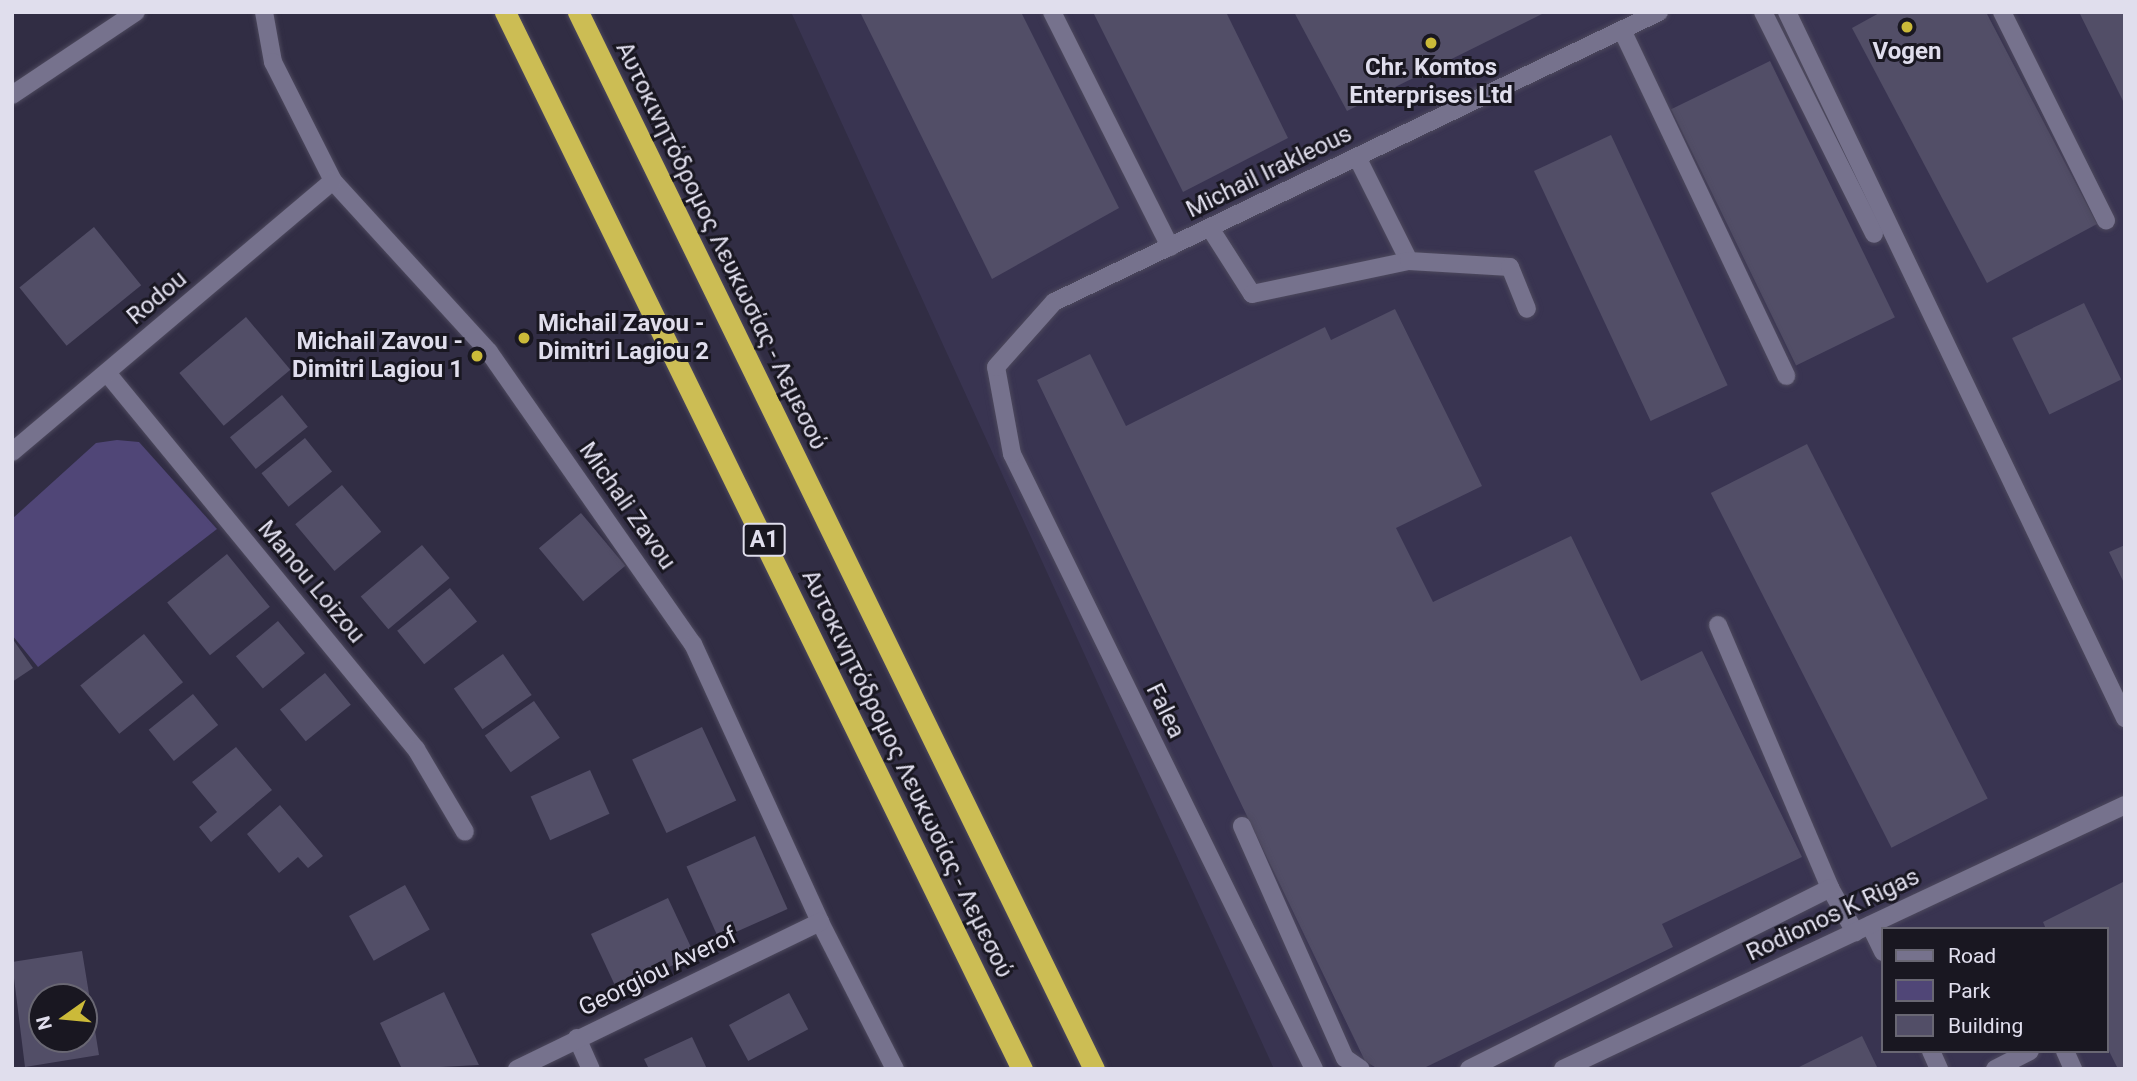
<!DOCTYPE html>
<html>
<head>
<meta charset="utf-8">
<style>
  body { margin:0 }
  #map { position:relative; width:2137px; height:1081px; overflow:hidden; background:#312d44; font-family:Roboto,sans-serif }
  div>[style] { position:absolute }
  .built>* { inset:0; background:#393451 }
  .green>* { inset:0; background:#504677 }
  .building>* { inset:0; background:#524e67; transform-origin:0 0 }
  .roads { filter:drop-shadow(0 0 2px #4d495d) drop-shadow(0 0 2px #4d495d) }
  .minor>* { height:18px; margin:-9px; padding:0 9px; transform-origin:9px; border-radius:9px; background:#76728d }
  .highway>* { height:21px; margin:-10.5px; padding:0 10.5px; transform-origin:10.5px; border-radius:10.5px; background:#ccbd54 }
  .dots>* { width:19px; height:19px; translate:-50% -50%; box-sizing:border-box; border:4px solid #191721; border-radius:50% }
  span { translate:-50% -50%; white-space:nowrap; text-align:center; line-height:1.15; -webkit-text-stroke:6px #191721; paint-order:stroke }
  .shield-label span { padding:2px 5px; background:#191721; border:2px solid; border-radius:5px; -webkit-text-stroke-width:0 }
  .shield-label { font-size:23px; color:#e0deed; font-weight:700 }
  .poi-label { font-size:24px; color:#e0deed; font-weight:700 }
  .left { translate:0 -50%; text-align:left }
  .right { translate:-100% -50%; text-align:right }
  .street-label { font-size:24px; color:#e0deed }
  .frame { position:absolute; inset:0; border:14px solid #e0deed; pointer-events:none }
  .legend { position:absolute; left:1881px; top:927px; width:228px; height:126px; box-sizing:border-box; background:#191721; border:2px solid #696773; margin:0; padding:9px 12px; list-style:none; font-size:21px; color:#e0deed }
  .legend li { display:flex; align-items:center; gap:14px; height:35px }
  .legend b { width:35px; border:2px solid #696773 }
  .north { position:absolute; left:28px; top:983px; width:70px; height:70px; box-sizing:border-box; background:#191721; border:2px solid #696773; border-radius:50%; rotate:255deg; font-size:19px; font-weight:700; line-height:28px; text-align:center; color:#e0deed }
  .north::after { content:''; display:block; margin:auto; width:24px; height:32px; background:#cbba39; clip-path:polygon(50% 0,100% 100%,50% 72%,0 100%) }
</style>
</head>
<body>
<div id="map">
  <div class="built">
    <div style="clip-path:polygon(evenodd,791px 12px,2125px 12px,2125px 1069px,1274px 1069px,791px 12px,1883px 929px,2107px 929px,2107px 1051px,1883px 1051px,1883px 929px)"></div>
  </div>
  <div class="green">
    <div style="clip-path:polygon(117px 440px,139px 442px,217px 529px,38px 667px,12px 635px,12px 519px,96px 443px)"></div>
  </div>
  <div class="building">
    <div style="clip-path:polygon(860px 12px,1021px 12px,1119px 208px,992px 279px)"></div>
    <div style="clip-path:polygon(1093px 12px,1226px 12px,1288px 138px,1183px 192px)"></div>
    <div style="clip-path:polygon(1294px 12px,1546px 12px,1347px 111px)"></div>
    <div style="clip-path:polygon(1881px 12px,1986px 12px,2097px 224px,1987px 283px,1852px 28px)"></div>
    <div style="clip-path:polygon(2079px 12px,2125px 12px,2125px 105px)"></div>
    <div style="left:1770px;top:61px;width:285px;height:110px;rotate:64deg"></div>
    <div style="left:1611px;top:135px;width:276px;height:85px;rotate:65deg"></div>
    <div style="left:94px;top:227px;width:75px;height:96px;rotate:51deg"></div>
    <div style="left:2084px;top:303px;width:85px;height:80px;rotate:64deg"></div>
    <div style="clip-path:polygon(1395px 309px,1482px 486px,1396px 528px,1433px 602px,1571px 536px,1641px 681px,1702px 651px,1802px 857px,1662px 924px,1673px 947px,1422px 1069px,1378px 1069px,1365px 1061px,1037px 380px,1090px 354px,1126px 426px,1325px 327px,1331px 340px)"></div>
    <div style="left:246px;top:317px;width:69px;height:87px;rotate:50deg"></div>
    <div style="left:282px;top:395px;width:41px;height:67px;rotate:51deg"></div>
    <div style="left:305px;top:438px;width:43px;height:56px;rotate:51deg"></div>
    <div style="left:1807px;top:444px;width:398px;height:108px;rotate:63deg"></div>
    <div style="left:342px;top:485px;width:61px;height:61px;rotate:50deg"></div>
    <div style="left:581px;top:513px;width:69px;height:55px;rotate:50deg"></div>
    <div style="left:422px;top:545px;width:43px;height:80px;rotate:50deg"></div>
    <div style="clip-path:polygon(2125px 545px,2125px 585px,2109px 552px)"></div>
    <div style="left:227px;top:554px;width:68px;height:77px;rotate:51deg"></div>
    <div style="left:450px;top:588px;width:43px;height:68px;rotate:51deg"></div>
    <div style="left:278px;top:621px;width:42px;height:55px;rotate:50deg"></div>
    <div style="left:144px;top:634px;width:62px;height:82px;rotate:51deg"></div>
    <div style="clip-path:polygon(12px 638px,33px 668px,12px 682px)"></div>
    <div style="left:503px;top:654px;width:50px;height:60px;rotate:55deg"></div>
    <div style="left:325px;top:673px;width:41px;height:58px;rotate:51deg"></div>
    <div style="left:193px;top:694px;width:40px;height:57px;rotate:51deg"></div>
    <div style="left:534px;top:701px;width:45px;height:60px;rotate:55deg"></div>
    <div style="left:702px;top:727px;width:81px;height:77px;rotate:65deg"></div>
    <div style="clip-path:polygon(236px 747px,272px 790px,211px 842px,199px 827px,217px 812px,192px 782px)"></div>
    <div style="left:590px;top:770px;width:48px;height:65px;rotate:66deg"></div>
    <div style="clip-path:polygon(280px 805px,323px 856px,308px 868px,298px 857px,279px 873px,247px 834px)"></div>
    <div style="left:755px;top:836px;width:80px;height:75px;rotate:66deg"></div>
    <div style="clip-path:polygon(2125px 881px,2125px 1069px,2118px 1069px,2107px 1047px,2107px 929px,2046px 929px,2043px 922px)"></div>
    <div style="left:405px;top:885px;width:51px;height:64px;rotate:61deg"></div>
    <div style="left:668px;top:898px;width:63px;height:85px;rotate:65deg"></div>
    <div style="clip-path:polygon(evenodd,82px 951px,99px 1055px,25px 1067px,12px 962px,82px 951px,42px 997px,84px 997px,84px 1039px,42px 1039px,42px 997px)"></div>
    <div style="clip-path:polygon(444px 992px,479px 1065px,402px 1069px,380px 1023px)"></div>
    <div style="left:789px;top:993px;width:41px;height:68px;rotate:62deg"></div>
    <div style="clip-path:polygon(1862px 1036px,1878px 1069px,1795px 1069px)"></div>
    <div style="clip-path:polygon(692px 1037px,707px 1069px,649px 1069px,644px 1059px)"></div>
  </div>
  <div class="roads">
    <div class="minor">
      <div style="left:264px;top:12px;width:51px;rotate:79.8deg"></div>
      <div style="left:273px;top:62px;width:133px;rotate:63.2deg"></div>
      <div style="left:333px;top:181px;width:231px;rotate:47.6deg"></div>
      <div style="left:489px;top:352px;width:356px;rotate:55.1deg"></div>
      <div style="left:693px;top:644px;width:306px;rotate:65.4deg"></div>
      <div style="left:820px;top:922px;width:165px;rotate:63deg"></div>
      <div style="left:1052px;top:12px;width:263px;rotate:63.3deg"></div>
      <div style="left:1763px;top:12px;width:248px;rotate:63.4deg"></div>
      <div style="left:1787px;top:12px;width:783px;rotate:64.42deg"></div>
      <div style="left:2002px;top:12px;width:233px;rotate:63.5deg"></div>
      <div style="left:1622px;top:30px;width:383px;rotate:64.6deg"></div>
      <div style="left:12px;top:95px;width:149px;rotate:-33.8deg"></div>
      <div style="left:1357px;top:157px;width:116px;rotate:63.4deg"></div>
      <div style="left:1210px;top:228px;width:78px;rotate:57.5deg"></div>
      <div style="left:1252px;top:294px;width:160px;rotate:-11.9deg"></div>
      <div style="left:1409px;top:261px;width:101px;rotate:3.4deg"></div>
      <div style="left:1510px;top:267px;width:45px;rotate:68deg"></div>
      <div style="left:107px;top:373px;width:487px;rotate:50.6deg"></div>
      <div style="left:416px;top:749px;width:96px;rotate:59.4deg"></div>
      <div style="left:12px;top:452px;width:420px;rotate:-40.2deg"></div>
      <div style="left:1718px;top:625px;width:286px;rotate:66.9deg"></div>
      <div style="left:1830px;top:888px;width:51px;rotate:60.4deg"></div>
      <div style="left:1242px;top:826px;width:254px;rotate:66.1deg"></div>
      <div style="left:1345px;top:1058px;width:19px;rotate:35deg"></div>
      <div style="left:1870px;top:925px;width:30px;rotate:64deg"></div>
      <div style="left:577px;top:1038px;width:34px;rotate:66deg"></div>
      <div style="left:1931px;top:1051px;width:20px;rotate:66deg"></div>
      <div style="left:2065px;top:1051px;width:20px;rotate:66deg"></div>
      <div style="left:517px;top:1069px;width:337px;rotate:-25.9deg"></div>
      <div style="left:1314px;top:1069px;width:685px;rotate:-116.15deg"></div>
      <div style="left:1012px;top:454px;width:88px;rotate:-100.4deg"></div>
      <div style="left:996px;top:367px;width:87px;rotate:-48.3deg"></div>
      <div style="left:1054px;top:302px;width:671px;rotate:-25.61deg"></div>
      <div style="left:1469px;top:1069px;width:404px;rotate:-26.6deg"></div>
      <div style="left:1563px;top:1069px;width:621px;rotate:-25.16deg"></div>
      <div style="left:1995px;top:1069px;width:39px;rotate:-27deg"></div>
    </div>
    <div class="highway">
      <div style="left:505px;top:12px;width:1177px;rotate:63.94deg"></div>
      <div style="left:578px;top:12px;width:1176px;rotate:63.98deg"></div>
    </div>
  </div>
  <div class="dots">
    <div style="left:1907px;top:27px;background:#cbba39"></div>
    <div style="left:1431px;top:43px;background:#cbba39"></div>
    <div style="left:524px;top:338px;background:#cbba39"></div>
    <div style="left:477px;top:356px;background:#cbba39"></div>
  </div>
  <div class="shield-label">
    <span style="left:764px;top:540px">A1</span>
  </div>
  <div class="poi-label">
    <span style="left:1907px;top:52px">Vogen</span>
    <span style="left:1431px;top:82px">Chr. Komtos<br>Enterprises Ltd</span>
    <span class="left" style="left:538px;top:338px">Michail Zavou -<br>Dimitri Lagiou 2</span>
    <span class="right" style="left:463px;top:356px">Michail Zavou -<br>Dimitri Lagiou 1</span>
  </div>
  <div class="street-label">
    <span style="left:1269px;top:172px;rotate:-26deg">Michail Irakleous</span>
    <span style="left:721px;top:246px;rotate:64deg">Αυτοκινητόδρομος Λευκωσίας - Λεμεσού</span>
    <span style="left:157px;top:298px;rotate:-40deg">Rodou</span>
    <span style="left:627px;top:506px;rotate:55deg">Michali Zavou</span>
    <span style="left:311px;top:582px;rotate:50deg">Manou Loizou</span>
    <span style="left:1165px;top:711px;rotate:64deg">Falea</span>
    <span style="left:907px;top:774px;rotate:64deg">Αυτοκινητόδρομος Λευκωσίας - Λεμεσού</span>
    <span style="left:1833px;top:915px;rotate:-25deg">Rodionos K Rigas</span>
    <span style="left:658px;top:972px;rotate:-26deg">Georgiou Averof</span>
  </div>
  <div class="frame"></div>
  <ul class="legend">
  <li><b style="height:9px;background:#76728d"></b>Road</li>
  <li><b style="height:19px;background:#504677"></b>Park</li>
  <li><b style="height:19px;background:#524e67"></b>Building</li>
  </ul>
  <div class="north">N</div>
</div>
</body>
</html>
